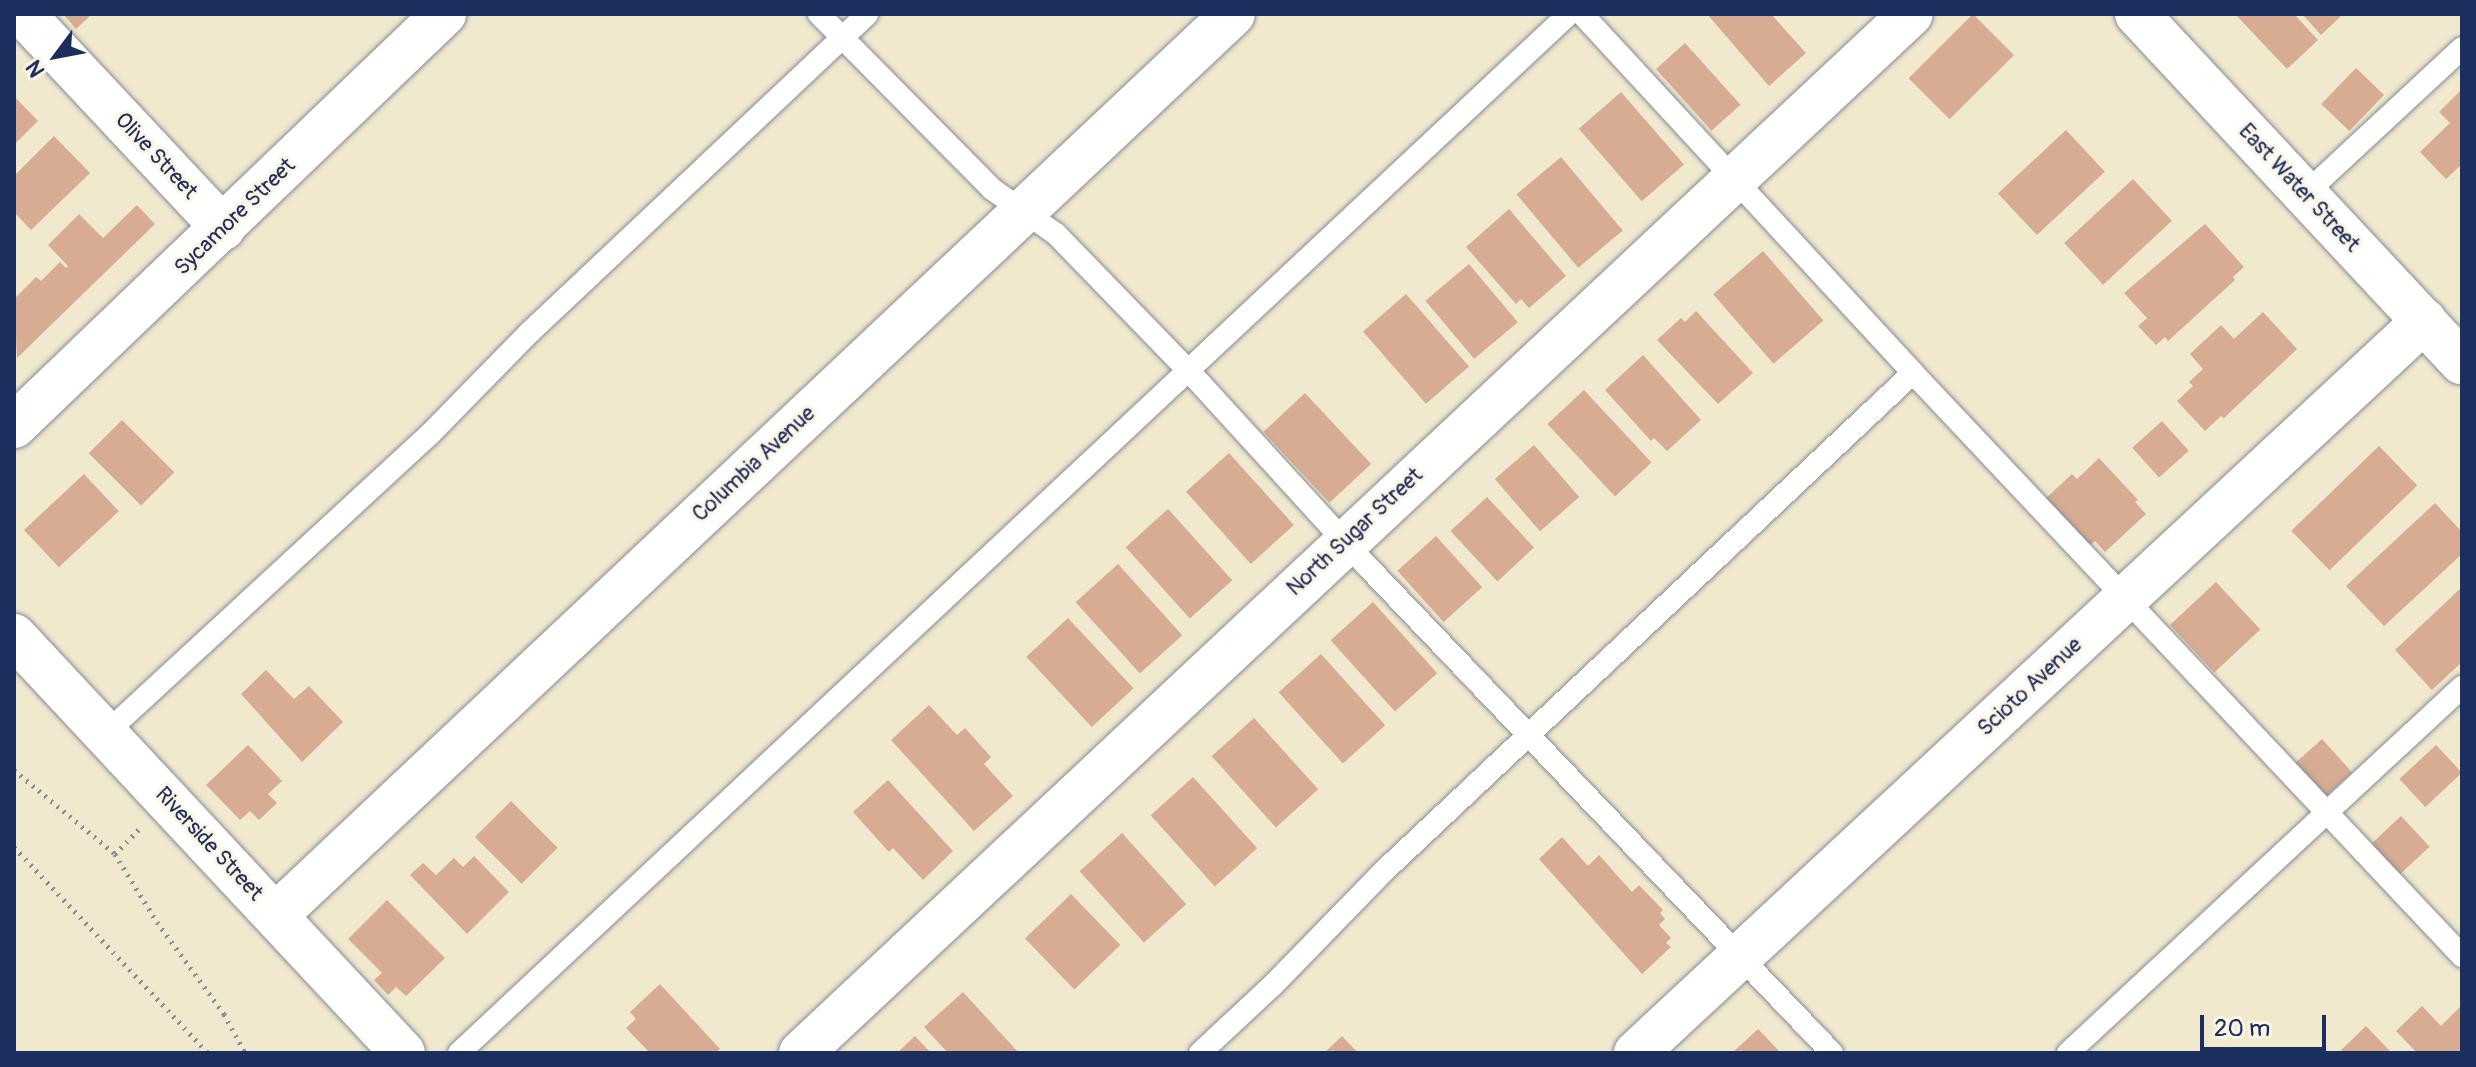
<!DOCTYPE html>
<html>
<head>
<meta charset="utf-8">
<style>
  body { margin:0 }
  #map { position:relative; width:2476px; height:1067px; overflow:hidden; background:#f0e9ce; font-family:Pangolin,sans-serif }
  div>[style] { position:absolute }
  .building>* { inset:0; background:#d8ac93; transform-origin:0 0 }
  .path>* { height:5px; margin-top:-2.5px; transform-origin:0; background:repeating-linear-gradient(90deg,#868c96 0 2px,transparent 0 8px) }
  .roads { filter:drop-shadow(0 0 2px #868c96) drop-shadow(0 0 2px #868c96) }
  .service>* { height:22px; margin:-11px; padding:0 11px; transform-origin:11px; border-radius:11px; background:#fff }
  .minor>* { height:44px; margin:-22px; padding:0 22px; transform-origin:22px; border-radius:22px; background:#fff }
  span { translate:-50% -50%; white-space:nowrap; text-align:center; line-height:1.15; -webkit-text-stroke:6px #fcf5e5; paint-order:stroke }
  .street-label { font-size:22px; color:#1b2f5e }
  .frame { position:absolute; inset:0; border:16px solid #1b2f5e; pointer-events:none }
  .north { position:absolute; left:16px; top:16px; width:80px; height:80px; -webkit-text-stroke:6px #fcf5e5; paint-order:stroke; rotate:238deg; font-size:22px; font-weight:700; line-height:32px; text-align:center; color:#1b2f5e }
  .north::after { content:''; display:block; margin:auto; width:28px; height:36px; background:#1b2f5e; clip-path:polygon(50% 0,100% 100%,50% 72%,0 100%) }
  .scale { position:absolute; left:2200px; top:1015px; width:126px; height:36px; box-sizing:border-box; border:4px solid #1b2f5e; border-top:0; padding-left:10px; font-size:24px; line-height:28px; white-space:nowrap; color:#1b2f5e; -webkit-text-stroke:6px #fcf5e5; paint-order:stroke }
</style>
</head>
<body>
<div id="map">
  <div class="building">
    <div style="clip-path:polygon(63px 14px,92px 14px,76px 29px)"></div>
    <div style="clip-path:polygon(1707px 14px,1771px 14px,1806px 53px,1769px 86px)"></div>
    <div style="left:1973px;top:14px;width:58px;height:91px;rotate:45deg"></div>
    <div style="clip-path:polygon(2235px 14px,2294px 14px,2318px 40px,2287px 69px)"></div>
    <div style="clip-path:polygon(2302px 14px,2343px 14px,2321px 35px)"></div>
    <div style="left:1685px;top:43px;width:83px;height:39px;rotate:48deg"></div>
    <div style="left:2356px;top:68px;width:39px;height:50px;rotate:44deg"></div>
    <div style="clip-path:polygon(2462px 89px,2462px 164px,2446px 179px,2420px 152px,2450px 123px,2439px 112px)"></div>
    <div style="left:1621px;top:92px;width:96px;height:56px;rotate:49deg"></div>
    <div style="clip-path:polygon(14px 96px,38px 121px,14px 145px)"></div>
    <div style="left:2066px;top:130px;width:57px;height:93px;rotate:47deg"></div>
    <div style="clip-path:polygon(54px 136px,90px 173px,31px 230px,14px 212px,14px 176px)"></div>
    <div style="left:1561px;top:157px;width:96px;height:58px;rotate:50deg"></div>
    <div style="left:2133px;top:179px;width:57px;height:94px;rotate:47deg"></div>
    <div style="clip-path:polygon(137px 205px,155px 224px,17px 358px,14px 299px,36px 277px,41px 281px,60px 262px,66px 268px,68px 266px,48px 245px,79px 214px,103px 238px)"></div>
    <div style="clip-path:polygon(1509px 209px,1566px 276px,1529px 308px,1521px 299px,1516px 304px,1466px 247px)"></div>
    <div style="clip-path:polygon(2205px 224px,2244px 267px,2233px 277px,2235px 280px,2168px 341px,2165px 337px,2156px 345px,2138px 326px,2147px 318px,2124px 293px)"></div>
    <div style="left:1763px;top:251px;width:92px;height:66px;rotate:49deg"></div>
    <div style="left:1469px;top:264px;width:76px;height:57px;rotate:50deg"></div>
    <div style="left:1406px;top:294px;width:96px;height:57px;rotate:49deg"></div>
    <div style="clip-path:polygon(1696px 311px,1753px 373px,1718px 404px,1657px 340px,1681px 318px,1685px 322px)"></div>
    <div style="clip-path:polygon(2263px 312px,2297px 349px,2224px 418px,2221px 416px,2205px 431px,2177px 401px,2193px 386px,2189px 382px,2203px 369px,2190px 354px,2221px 325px,2234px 339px)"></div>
    <div style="clip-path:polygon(1643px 355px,1701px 420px,1667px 451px,1654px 438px,1651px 441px,1605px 390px)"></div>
    <div style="left:1584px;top:390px;width:99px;height:50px;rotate:47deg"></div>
    <div style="left:1305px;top:393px;width:97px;height:57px;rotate:47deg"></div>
    <div style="left:122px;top:420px;width:74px;height:47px;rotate:45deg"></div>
    <div style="left:2162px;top:421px;width:40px;height:40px;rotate:48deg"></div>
    <div style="left:1534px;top:445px;width:69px;height:52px;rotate:49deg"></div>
    <div style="left:2379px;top:446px;width:55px;height:122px;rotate:46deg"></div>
    <div style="left:1229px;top:453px;width:97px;height:58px;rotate:48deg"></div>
    <div style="clip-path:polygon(2099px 458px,2138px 500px,2135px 502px,2146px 514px,2105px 552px,2095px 541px,2089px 546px,2045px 499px,2072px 474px,2077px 479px)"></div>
    <div style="left:84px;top:474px;width:51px;height:82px;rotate:47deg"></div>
    <div style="left:1487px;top:497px;width:69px;height:50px;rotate:47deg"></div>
    <div style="clip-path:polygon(2435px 503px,2462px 532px,2462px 554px,2384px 626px,2346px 586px)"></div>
    <div style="left:1168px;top:509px;width:96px;height:57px;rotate:48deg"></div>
    <div style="left:1436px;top:536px;width:69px;height:52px;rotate:48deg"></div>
    <div style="left:1118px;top:564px;width:96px;height:57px;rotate:48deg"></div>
    <div style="left:2216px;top:582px;width:65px;height:63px;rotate:47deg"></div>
    <div style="clip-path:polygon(2462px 587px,2462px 662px,2432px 690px,2395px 650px)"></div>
    <div style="left:1373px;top:602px;width:96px;height:57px;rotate:48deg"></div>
    <div style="left:1068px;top:618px;width:96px;height:57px;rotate:47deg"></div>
    <div style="left:1321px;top:654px;width:96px;height:57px;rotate:48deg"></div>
    <div style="clip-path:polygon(266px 670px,294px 699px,309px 686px,343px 722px,302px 762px,241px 694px)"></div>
    <div style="clip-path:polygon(929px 705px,957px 735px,965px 728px,991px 757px,984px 764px,1013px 796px,974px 831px,891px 740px)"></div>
    <div style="left:1254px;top:718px;width:96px;height:57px;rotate:48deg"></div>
    <div style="left:2322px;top:739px;width:45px;height:36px;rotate:48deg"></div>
    <div style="clip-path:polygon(248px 745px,282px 781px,268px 794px,277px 803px,259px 820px,250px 811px,240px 820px,206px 785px)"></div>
    <div style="left:2436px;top:745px;width:38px;height:50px;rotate:47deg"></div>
    <div style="left:1193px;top:777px;width:96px;height:57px;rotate:48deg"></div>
    <div style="clip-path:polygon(888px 780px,953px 851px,923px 880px,893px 848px,889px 852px,853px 812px)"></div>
    <div style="left:511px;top:801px;width:66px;height:51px;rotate:45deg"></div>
    <div style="left:2401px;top:816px;width:42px;height:42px;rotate:47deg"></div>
    <div style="left:1122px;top:833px;width:96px;height:57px;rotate:48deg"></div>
    <div style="clip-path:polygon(1562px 837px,1588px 866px,1599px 855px,1632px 892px,1639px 885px,1663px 910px,1660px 913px,1665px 919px,1659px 925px,1671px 938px,1666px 943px,1671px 947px,1642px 974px,1539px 859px)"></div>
    <div style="clip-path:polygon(474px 856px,509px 892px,467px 934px,410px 875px,423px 863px,436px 875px,454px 858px,463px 867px)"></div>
    <div style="left:1071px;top:894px;width:71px;height:64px;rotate:46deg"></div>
    <div style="clip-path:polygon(387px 900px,445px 958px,406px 996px,396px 987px,388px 995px,374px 980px,382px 973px,348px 939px)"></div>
    <div style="clip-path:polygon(660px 984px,720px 1049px,716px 1053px,650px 1053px,626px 1028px,636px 1019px,630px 1012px)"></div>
    <div style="clip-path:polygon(963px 992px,1019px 1053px,948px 1053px,924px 1027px)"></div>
    <div style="clip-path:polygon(2462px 1005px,2462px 1053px,2417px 1053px,2396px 1031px,2422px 1006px,2441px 1026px)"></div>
    <div style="clip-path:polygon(2366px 1026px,2392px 1053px,2338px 1053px)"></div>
    <div style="clip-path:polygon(1758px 1029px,1781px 1053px,1732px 1053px)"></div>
    <div style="clip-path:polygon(915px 1036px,931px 1053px,897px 1053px)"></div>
    <div style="clip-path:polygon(1342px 1036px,1358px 1053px,1324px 1053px)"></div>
  </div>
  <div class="path">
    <div style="left:14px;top:770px;width:131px;rotate:39.7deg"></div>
    <div style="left:115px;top:854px;width:80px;rotate:58.3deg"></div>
    <div style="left:157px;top:922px;width:114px;rotate:53.9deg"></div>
    <div style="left:224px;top:1014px;width:44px;rotate:61.7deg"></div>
    <div style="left:14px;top:847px;width:283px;rotate:46.7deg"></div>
    <div style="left:115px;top:854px;width:35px;rotate:-46deg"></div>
  </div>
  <div class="roads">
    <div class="service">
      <div style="left:819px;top:14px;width:246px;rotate:45.3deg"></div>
      <div style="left:992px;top:189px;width:78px;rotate:35.1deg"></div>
      <div style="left:1056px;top:234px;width:190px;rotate:45.9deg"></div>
      <div style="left:1188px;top:370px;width:265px;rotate:47.6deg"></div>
      <div style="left:1367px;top:566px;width:673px;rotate:46.32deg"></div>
      <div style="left:1582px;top:14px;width:488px;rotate:47.3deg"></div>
      <div style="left:1913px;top:373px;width:801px;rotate:46.72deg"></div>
      <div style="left:2305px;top:194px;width:214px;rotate:-42.9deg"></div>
      <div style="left:106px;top:733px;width:442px;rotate:-42.7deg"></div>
      <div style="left:431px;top:433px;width:141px;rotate:-45.6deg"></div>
      <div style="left:530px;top:332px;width:463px;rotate:-43.3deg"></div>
      <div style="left:459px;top:1053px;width:1520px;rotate:-43.11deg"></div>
      <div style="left:1200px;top:1053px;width:100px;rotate:-43deg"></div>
      <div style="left:1273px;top:985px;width:161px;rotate:-45.8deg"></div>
      <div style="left:1385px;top:870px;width:725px;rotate:-43.27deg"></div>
      <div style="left:2068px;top:1053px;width:538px;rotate:-42.89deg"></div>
    </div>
    <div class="minor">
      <div style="left:23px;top:14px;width:293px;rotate:46.9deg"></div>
      <div style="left:2137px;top:14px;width:476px;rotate:47deg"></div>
      <div style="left:14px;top:426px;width:596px;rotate:-43.78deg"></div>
      <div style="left:14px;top:636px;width:570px;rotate:46.99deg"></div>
      <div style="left:276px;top:915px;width:1314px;rotate:-43.27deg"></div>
      <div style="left:801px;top:1053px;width:1520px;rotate:-43.11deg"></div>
      <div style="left:1636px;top:1053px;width:1076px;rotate:-42.89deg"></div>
    </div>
  </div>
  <div class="street-label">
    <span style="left:156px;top:156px;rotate:47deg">Olive Street</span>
    <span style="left:2299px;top:188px;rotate:47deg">East Water Street</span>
    <span style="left:235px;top:217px;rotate:-44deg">Sycamore Street</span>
    <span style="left:754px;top:464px;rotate:-43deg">Columbia Avenue</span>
    <span style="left:1355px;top:532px;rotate:-43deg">North Sugar Street</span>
    <span style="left:2030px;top:687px;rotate:-43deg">Scioto Avenue</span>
    <span style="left:209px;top:844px;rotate:47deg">Riverside Street</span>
  </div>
  <div class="frame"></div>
  <div class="north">N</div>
  <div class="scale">20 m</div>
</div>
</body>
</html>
